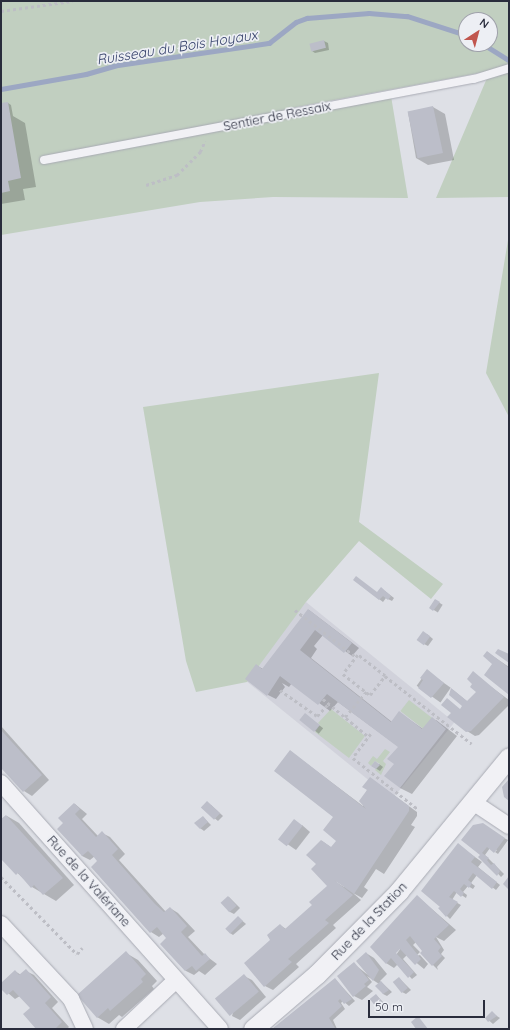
<!DOCTYPE html>
<html>
<head>
<meta charset="utf-8">
<style>
  body { margin:0 }
  #map { position:relative; width:510px; height:1030px; overflow:hidden; background:#dee0e6; font-family:Quicksand,sans-serif }
  div>[style] { position:absolute }
  .built>* { inset:0; background:#d1d2db; transform-origin:0 0 }
  .green>* { inset:0; background:#c1cfc0; transform-origin:0 0 }
  .shadow>* { inset:0; background:#0003; transform-origin:0 0 }
  .stream>* { height:4.5px; margin:-2.25px; padding:0 2.25px; transform-origin:2.25px; border-radius:2.25px; background:#9ca7c3 }
  .building>* { inset:0; background:#bcbec9; transform-origin:0 0 }
  .path>* { height:2.5px; margin-top:-1.25px; transform-origin:0; background:repeating-linear-gradient(90deg,#bdbec5 0 3px,transparent 0 6px) }
  .roads { filter:drop-shadow(0 0 1px #a8aab3) drop-shadow(0 0 1px #a8aab3) }
  .service>* { height:8px; margin:-4px; padding:0 4px; transform-origin:4px; border-radius:4px; background:#f1f1f5 }
  .minor>* { height:16px; margin:-8px; padding:0 8px; transform-origin:8px; border-radius:8px; background:#f1f1f5 }
  .tertiary>* { height:19px; margin:-9.5px; padding:0 9.5px; transform-origin:9.5px; border-radius:9.5px; background:#f1f1f5 }
  span { translate:-50% -50%; white-space:nowrap; text-align:center; line-height:1.15; -webkit-text-stroke:3.5px #edeff4; paint-order:stroke }
  .street-label { font-size:13px; color:#292c3c }
  .water-label { font-size:14px; color:#37436c; font-style:italic }
  .frame { position:absolute; inset:0; border:2px solid #292c3c; pointer-events:none }
  .north { position:absolute; left:458px; top:12px; width:40px; height:40px; box-sizing:border-box; background:#edeff4; border:1px solid #9fa1aa; border-radius:50%; rotate:36deg; font-size:11px; font-weight:700; line-height:16px; text-align:center; color:#292c3c }
  .north::after { content:''; display:block; margin:auto; width:14px; height:18px; background:#c1564e; clip-path:polygon(50% 0,100% 100%,50% 72%,0 100%) }
  .scale { position:absolute; left:368px; top:1000px; width:117px; height:18px; box-sizing:border-box; border:2px solid #292c3c; border-top:0; padding-left:5px; font-size:12px; line-height:14px; white-space:nowrap; color:#292c3c; -webkit-text-stroke:3px #edeff4; paint-order:stroke }
</style>
</head>
<body>
<div id="map">
  <div class="built">
    <div style="left:306px;top:602px;width:191px;height:99px;rotate:39deg"></div>
  </div>
  <div class="green">
    <div style="clip-path:polygon(evenodd,1px 1px,509px 1px,509px 197px,436px 198px,490px 71px,286px 109px,287px 117px,391px 96px,408px 198px,273px 197px,200px 202px,1px 235px,1px 1px,466px 20px,490px 20px,490px 44px,466px 44px,466px 20px)"></div>
    <div style="clip-path:polygon(509px 234px,509px 417px,486px 373px)"></div>
    <div style="clip-path:polygon(379px 373px,359px 522px,443px 584px,431px 599px,359px 541px,306px 602px,247px 682px,196px 692px,186px 661px,143px 407px)"></div>
    <div style="left:409px;top:700px;width:31px;height:14px;rotate:38deg"></div>
    <div style="clip-path:polygon(331px 709px,365px 736px,349px 758px,315px 732px,320px 725px,318px 723px)"></div>
    <div style="clip-path:polygon(385px 749px,390px 752px,383px 761px,386px 764px,381px 775px,375px 770px,380px 764px,375px 761px,371px 766px,368px 763px,373px 756px,377px 759px)"></div>
  </div>
  <div class="shadow">
    <div style="clip-path:polygon(324px 41px,328px 43px,329px 50px,315px 53px,312px 51px)"></div>
    <div style="clip-path:polygon(8px 103px,11px 105px,13px 116px,25px 123px,36px 187px,23px 189px,25px 200px,1px 204px,1px 104px)"></div>
    <div style="clip-path:polygon(433px 107px,445px 114px,454px 160px,428px 165px,416px 158px,408px 112px)"></div>
    <div style="clip-path:polygon(354px 580px,378px 593px,385px 591px,394px 598px,392px 601px,386px 598px,383px 602px)"></div>
    <div style="left:435px;top:600px;width:9px;height:9px;rotate:32deg"></div>
    <div style="clip-path:polygon(309px 610px,359px 648px,352px 656px,323px 635px,314px 646px,317px 649px,311px 658px,392px 722px,400px 713px,423px 729px,436px 720px,457px 736px,412px 794px,400px 788px,399px 747px,338px 702px,330px 711px,292px 683px,289px 687px,282px 683px,285px 687px,276px 699px,268px 695px,256px 665px,263px 669px)"></div>
    <div style="clip-path:polygon(427px 634px,433px 639px,428px 646px,424px 644px)"></div>
    <div style="clip-path:polygon(487px 652px,509px 667px,509px 694px,496px 668px)"></div>
    <div style="left:427px;top:671px;width:29px;height:18px;rotate:35deg"></div>
    <div style="clip-path:polygon(490px 686px,509px 700px,509px 705px,479px 735px,475px 736px,467px 731px,460px 710px,464px 706px,452px 689px,468px 702px)"></div>
    <div style="left:305px;top:714px;width:23px;height:7px;rotate:38deg"></div>
    <div style="clip-path:polygon(1px 726px,49px 780px,32px 796px,24px 791px,1px 766px)"></div>
    <div style="clip-path:polygon(evenodd,290px 751px,363px 806px,370px 778px,417px 812px,417px 816px,411px 825px,415px 827px,384px 874px,376px 869px,364px 887px,368px 890px,362px 898px,353px 893px,361px 900px,333px 925px,336px 928px,296px 964px,299px 967px,273px 990px,265px 986px,272px 940px,280px 925px,286px 929px,313px 905px,329px 886px,317px 864px,322px 841px,332px 848px,338px 840px,334px 817px,290px 751px,338px 880px,345px 886px,344px 887px,336px 882px,338px 880px)"></div>
    <div style="clip-path:polygon(379px 764px,383px 767px,380px 771px,372px 766px)"></div>
    <div style="clip-path:polygon(75px 804px,87px 814px,82px 819px,98px 836px,102px 833px,110px 837px,125px 854px,119px 860px,166px 912px,170px 908px,178px 913px,195px 931px,188px 937px,205px 955px,217px 964px,205px 975px,199px 971px,194px 975px,186px 971px,162px 944px,168px 938px,164px 933px,159px 937px,151px 932px,93px 867px,99px 861px,95px 856px,90px 860px,82px 856px,64px 823px)"></div>
    <div style="clip-path:polygon(211px 805px,223px 816px,218px 821px,202px 808px)"></div>
    <div style="clip-path:polygon(7px 816px,19px 823px,74px 885px,56px 901px,32px 887px,1px 857px,1px 821px)"></div>
    <div style="clip-path:polygon(203px 817px,211px 825px,204px 831px,200px 828px)"></div>
    <div style="clip-path:polygon(302px 825px,310px 832px,296px 850px,280px 839px)"></div>
    <div style="clip-path:polygon(504px 838px,508px 840px,498px 854px,495px 852px,497px 850px,490px 848px,485px 855px,504px 874px,501px 877px,481px 855px,462px 840px)"></div>
    <div style="clip-path:polygon(458px 845px,482px 862px,478px 867px,500px 885px,496px 890px,477px 875px,471px 883px,475px 886px,473px 889px,468px 886px,463px 892px,467px 895px,466px 898px,457px 892px,452px 900px,461px 905px,450px 919px,439px 908px,442px 907px)"></div>
    <div style="clip-path:polygon(evenodd,417px 896px,456px 930px,444px 941px,436px 937px,444px 950px,441px 954px,445px 958px,437px 967px,438px 970px,421px 953px,424px 951px,416px 942px,413px 945px,420px 952px,416px 956px,420px 955px,428px 964px,424px 969px,407px 955px,403px 959px,417px 975px,412px 979px,398px 964px,394px 968px,386px 963px,417px 896px,403px 945px,396px 955px,391px 957px,403px 945px)"></div>
    <div style="clip-path:polygon(229px 897px,240px 908px,234px 914px,230px 912px)"></div>
    <div style="clip-path:polygon(238px 917px,246px 924px,233px 935px,230px 933px)"></div>
    <div style="clip-path:polygon(126px 953px,138px 960px,157px 981px,152px 986px,154px 989px,122px 1017px,119px 1015px,109px 1024px,97px 1017px)"></div>
    <div style="clip-path:polygon(366px 953px,374px 958px,387px 974px,380px 981px,392px 992px,387px 996px,383px 994px,379px 984px,367px 976px,372px 982px,367px 987px,373px 991px,362px 1000px,354px 996px,354px 964px,368px 975px,357px 961px)"></div>
    <div style="clip-path:polygon(15px 971px,21px 975px,26px 971px,34px 975px,58px 1002px,52px 1008px,69px 1027px,67px 1029px,38px 1029px,31px 1008px,20px 996px,15px 999px,1px 987px,1px 984px)"></div>
    <div style="clip-path:polygon(244px 976px,252px 980px,266px 997px,240px 1020px,232px 1016px)"></div>
    <div style="clip-path:polygon(399px 978px,411px 990px,406px 994px,402px 992px)"></div>
    <div style="clip-path:polygon(335px 979px,355px 1001px,349px 1006px,343px 1001px,341px 1003px,345px 1009px,333px 1020px,337px 1029px,273px 1029px)"></div>
    <div style="clip-path:polygon(376px 995px,386px 1005px,381px 1009px,378px 1007px)"></div>
    <div style="clip-path:polygon(492px 1013px,500px 1018px,493px 1024px,486px 1018px)"></div>
  </div>
  <div class="stream">
    <div style="left:483px;top:44px;width:31px;rotate:32deg"></div>
    <div style="left:1px;top:89px;width:86px;rotate:-10deg"></div>
    <div style="left:86px;top:74px;width:33px;rotate:-16deg"></div>
    <div style="left:118px;top:65px;width:153px;rotate:-8.3deg"></div>
    <div style="left:269px;top:43px;width:34px;rotate:-38deg"></div>
    <div style="left:296px;top:22px;width:12px;rotate:-20deg"></div>
    <div style="left:307px;top:18px;width:62px;rotate:-4.6deg"></div>
    <div style="left:369px;top:13px;width:38px;rotate:5deg"></div>
    <div style="left:407px;top:16px;width:62px;rotate:17.9deg"></div>
  </div>
  <div class="building">
    <div style="left:324px;top:40px;width:8px;height:15px;rotate:76deg"></div>
    <div style="clip-path:polygon(8px 102px,21px 178px,8px 181px,10px 191px,1px 193px,1px 103px)"></div>
    <div style="left:433px;top:106px;width:48px;height:26px;rotate:78deg"></div>
    <div style="clip-path:polygon(356px 576px,377px 592px,381px 587px,391px 596px,388px 600px,383px 596px,379px 600px,353px 580px)"></div>
    <div style="clip-path:polygon(435px 599px,440px 602px,433px 611px,429px 608px)"></div>
    <div style="clip-path:polygon(308px 609px,352px 643px,344px 653px,315px 630px,300px 650px,391px 722px,399px 711px,422px 729px,432px 717px,446px 729px,400px 788px,384px 776px,394px 764px,387px 759px,398px 747px,327px 694px,318px 705px,280px 676px,267px 696px,245px 679px,256px 664px,262px 669px)"></div>
    <div style="left:423px;top:631px;width:9px;height:11px;rotate:36deg"></div>
    <div style="clip-path:polygon(498px 649px,509px 654px,509px 663px,495px 653px)"></div>
    <div style="clip-path:polygon(487px 651px,509px 668px,509px 695px,484px 675px,492px 664px,483px 656px)"></div>
    <div style="clip-path:polygon(427px 669px,444px 683px,431px 698px,418px 688px,423px 680px,420px 678px)"></div>
    <div style="clip-path:polygon(473px 671px,504px 697px,471px 731px,466px 732px,447px 717px,451px 713px,441px 705px,447px 698px,460px 709px,462px 706px,449px 695px,451px 688px,467px 701px,476px 692px,470px 687px,472px 684px,467px 679px)"></div>
    <div style="left:305px;top:713px;width:19px;height:9px;rotate:39deg"></div>
    <div style="clip-path:polygon(1px 730px,42px 775px,23px 792px,1px 768px)"></div>
    <div style="clip-path:polygon(290px 750px,366px 809px,359px 801px,367px 790px,362px 787px,370px 777px,409px 806px,409px 811px,354px 894px,334px 880px,353px 895px,325px 920px,329px 923px,288px 959px,292px 962px,264px 987px,244px 963px,270px 940px,267px 935px,280px 924px,285px 929px,312px 905px,309px 902px,327px 886px,311px 869px,316px 864px,306px 855px,321px 840px,331px 847px,336px 841px,323px 830px,333px 817px,274px 771px)"></div>
    <div style="clip-path:polygon(375px 761px,380px 765px,376px 769px,371px 766px)"></div>
    <div style="clip-path:polygon(509px 779px,509px 801px,504px 797px,502px 787px)"></div>
    <div style="left:207px;top:801px;width:18px;height:9px;rotate:43deg"></div>
    <div style="clip-path:polygon(74px 803px,80px 809px,75px 814px,96px 837px,102px 831px,118px 849px,112px 855px,155px 904px,164px 912px,170px 907px,187px 926px,181px 932px,202px 956px,205px 953px,210px 959px,196px 971px,192px 966px,185px 971px,160px 944px,166px 938px,157px 927px,150px 933px,91px 867px,97px 861px,93px 856px,88px 851px,82px 856px,57px 829px,63px 823px,58px 818px)"></div>
    <div style="clip-path:polygon(6px 815px,63px 878px,43px 895px,34px 885px,31px 888px,18px 873px,16px 875px,1px 859px,1px 819px)"></div>
    <div style="clip-path:polygon(203px 816px,208px 822px,200px 829px,194px 823px)"></div>
    <div style="left:294px;top:819px;width:11px;height:26px;rotate:38deg"></div>
    <div style="clip-path:polygon(483px 823px,505px 838px,494px 853px,487px 847px,482px 853px,489px 858px,487px 860px,491px 865px,494px 863px,500px 871px,497px 876px,478px 857px,480px 855px,461px 840px,473px 825px)"></div>
    <div style="clip-path:polygon(458px 843px,475px 857px,471px 862px,497px 882px,492px 889px,473px 873px,468px 880px,472px 883px,469px 888px,464px 884px,460px 889px,464px 893px,461px 897px,454px 891px,449px 897px,458px 902px,446px 917px,438px 908px,440px 907px,421px 891px)"></div>
    <div style="clip-path:polygon(509px 876px,509px 890px,503px 884px)"></div>
    <div style="clip-path:polygon(417px 895px,449px 925px,434px 939px,441px 947px,438px 951px,442px 956px,432px 966px,420px 953px,422px 951px,410px 936px,406px 940px,421px 959px,415px 965px,400px 949px,396px 953px,414px 972px,408px 978px,391px 958px,386px 964px,370px 947px)"></div>
    <div style="left:228px;top:896px;width:13px;height:10px;rotate:48deg"></div>
    <div style="left:238px;top:916px;width:7px;height:18px;rotate:45deg"></div>
    <div style="clip-path:polygon(126px 951px,146px 974px,141px 979px,143px 982px,110px 1011px,108px 1008px,97px 1018px,77px 995px)"></div>
    <div style="clip-path:polygon(366px 952px,379px 970px,373px 981px,356px 961px)"></div>
    <div style="clip-path:polygon(354px 962px,369px 980px,364px 984px,366px 986px,353px 997px,337px 976px)"></div>
    <div style="clip-path:polygon(26px 969px,51px 997px,45px 1003px,62px 1022px,55px 1029px,36px 1029px,23px 1014px,30px 1008px,13px 990px,7px 995px,1px 989px,1px 983px,15px 970px,19px 975px)"></div>
    <div style="left:244px;top:974px;width:23px;height:38px;rotate:50deg"></div>
    <div style="left:399px;top:977px;width:14px;height:8px;rotate:51deg"></div>
    <div style="clip-path:polygon(335px 978px,352px 999px,344px 1004px,340px 999px,338px 1001px,342px 1006px,329px 1018px,335px 1028px,272px 1029px)"></div>
    <div style="clip-path:polygon(381px 981px,389px 990px,383px 994px,375px 986px)"></div>
    <div style="left:376px;top:994px;width:11px;height:8px;rotate:52deg"></div>
    <div style="clip-path:polygon(492px 1011px,497px 1016px,488px 1022px,485px 1018px)"></div>
    <div style="clip-path:polygon(418px 1016px,428px 1029px,416px 1029px,411px 1022px)"></div>
  </div>
  <div class="path">
    <div style="left:1px;top:11px;width:72px;rotate:-8deg"></div>
    <div style="left:146px;top:185px;width:33px;rotate:-18deg"></div>
    <div style="left:177px;top:175px;width:33px;rotate:-45deg"></div>
    <div style="left:200px;top:152px;width:12px;rotate:-66deg"></div>
    <div style="left:295px;top:610px;width:77px;rotate:37.6deg"></div>
    <div style="left:385px;top:676px;width:34px;rotate:-142deg"></div>
    <div style="left:358px;top:655px;width:24px;rotate:128deg"></div>
    <div style="left:343px;top:674px;width:34px;rotate:38deg"></div>
    <div style="left:370px;top:695px;width:24px;rotate:-52deg"></div>
    <div style="left:385px;top:676px;width:110px;rotate:38deg"></div>
    <div style="left:280px;top:690px;width:45px;rotate:35.1deg"></div>
    <div style="left:317px;top:716px;width:16px;rotate:-47deg"></div>
    <div style="left:323px;top:699px;width:60px;rotate:39.6deg"></div>
    <div style="left:345px;top:717px;width:33px;rotate:-50deg"></div>
    <div style="left:371px;top:734px;width:30px;rotate:127deg"></div>
    <div style="left:353px;top:758px;width:84px;rotate:38.2deg"></div>
    <div style="left:1px;top:877px;width:108px;rotate:45.4deg"></div>
    <div style="left:77px;top:954px;width:8px;rotate:-50deg"></div>
  </div>
  <div class="roads">
    <div class="service">
      <div style="left:44px;top:160px;width:438px;rotate:-10.7deg"></div>
      <div style="left:474px;top:79px;width:37px;rotate:-17deg"></div>
    </div>
    <div class="minor">
      <div style="left:1px;top:783px;width:329px;rotate:48.3deg"></div>
      <div style="left:473px;top:802px;width:43px;rotate:33.7deg"></div>
      <div style="left:1px;top:924px;width:103px;rotate:47deg"></div>
      <div style="left:71px;top:999px;width:33px;rotate:65deg"></div>
      <div style="left:124px;top:1029px;width:71px;rotate:-43.3deg"></div>
    </div>
    <div class="tertiary">
      <div style="left:253px;top:1029px;width:84px;rotate:-40.7deg"></div>
      <div style="left:317px;top:974px;width:117px;rotate:-45.3deg"></div>
      <div style="left:399px;top:891px;width:173px;rotate:-50.6deg"></div>
    </div>
  </div>
  <div class="street-label">
    <span style="left:277px;top:116px;rotate:-11deg">Sentier de Ressaix</span>
    <span style="left:89px;top:881px;rotate:48deg">Rue de la Valériane</span>
    <span style="left:369px;top:921px;rotate:-46deg">Rue de la Station</span>
  </div>
  <div class="water-label">
    <span style="left:177px;top:47px;rotate:-9deg">Ruisseau du Bois Hoyaux</span>
  </div>
  <div class="frame"></div>
  <div class="north">N</div>
  <div class="scale">50 m</div>
</div>
</body>
</html>
